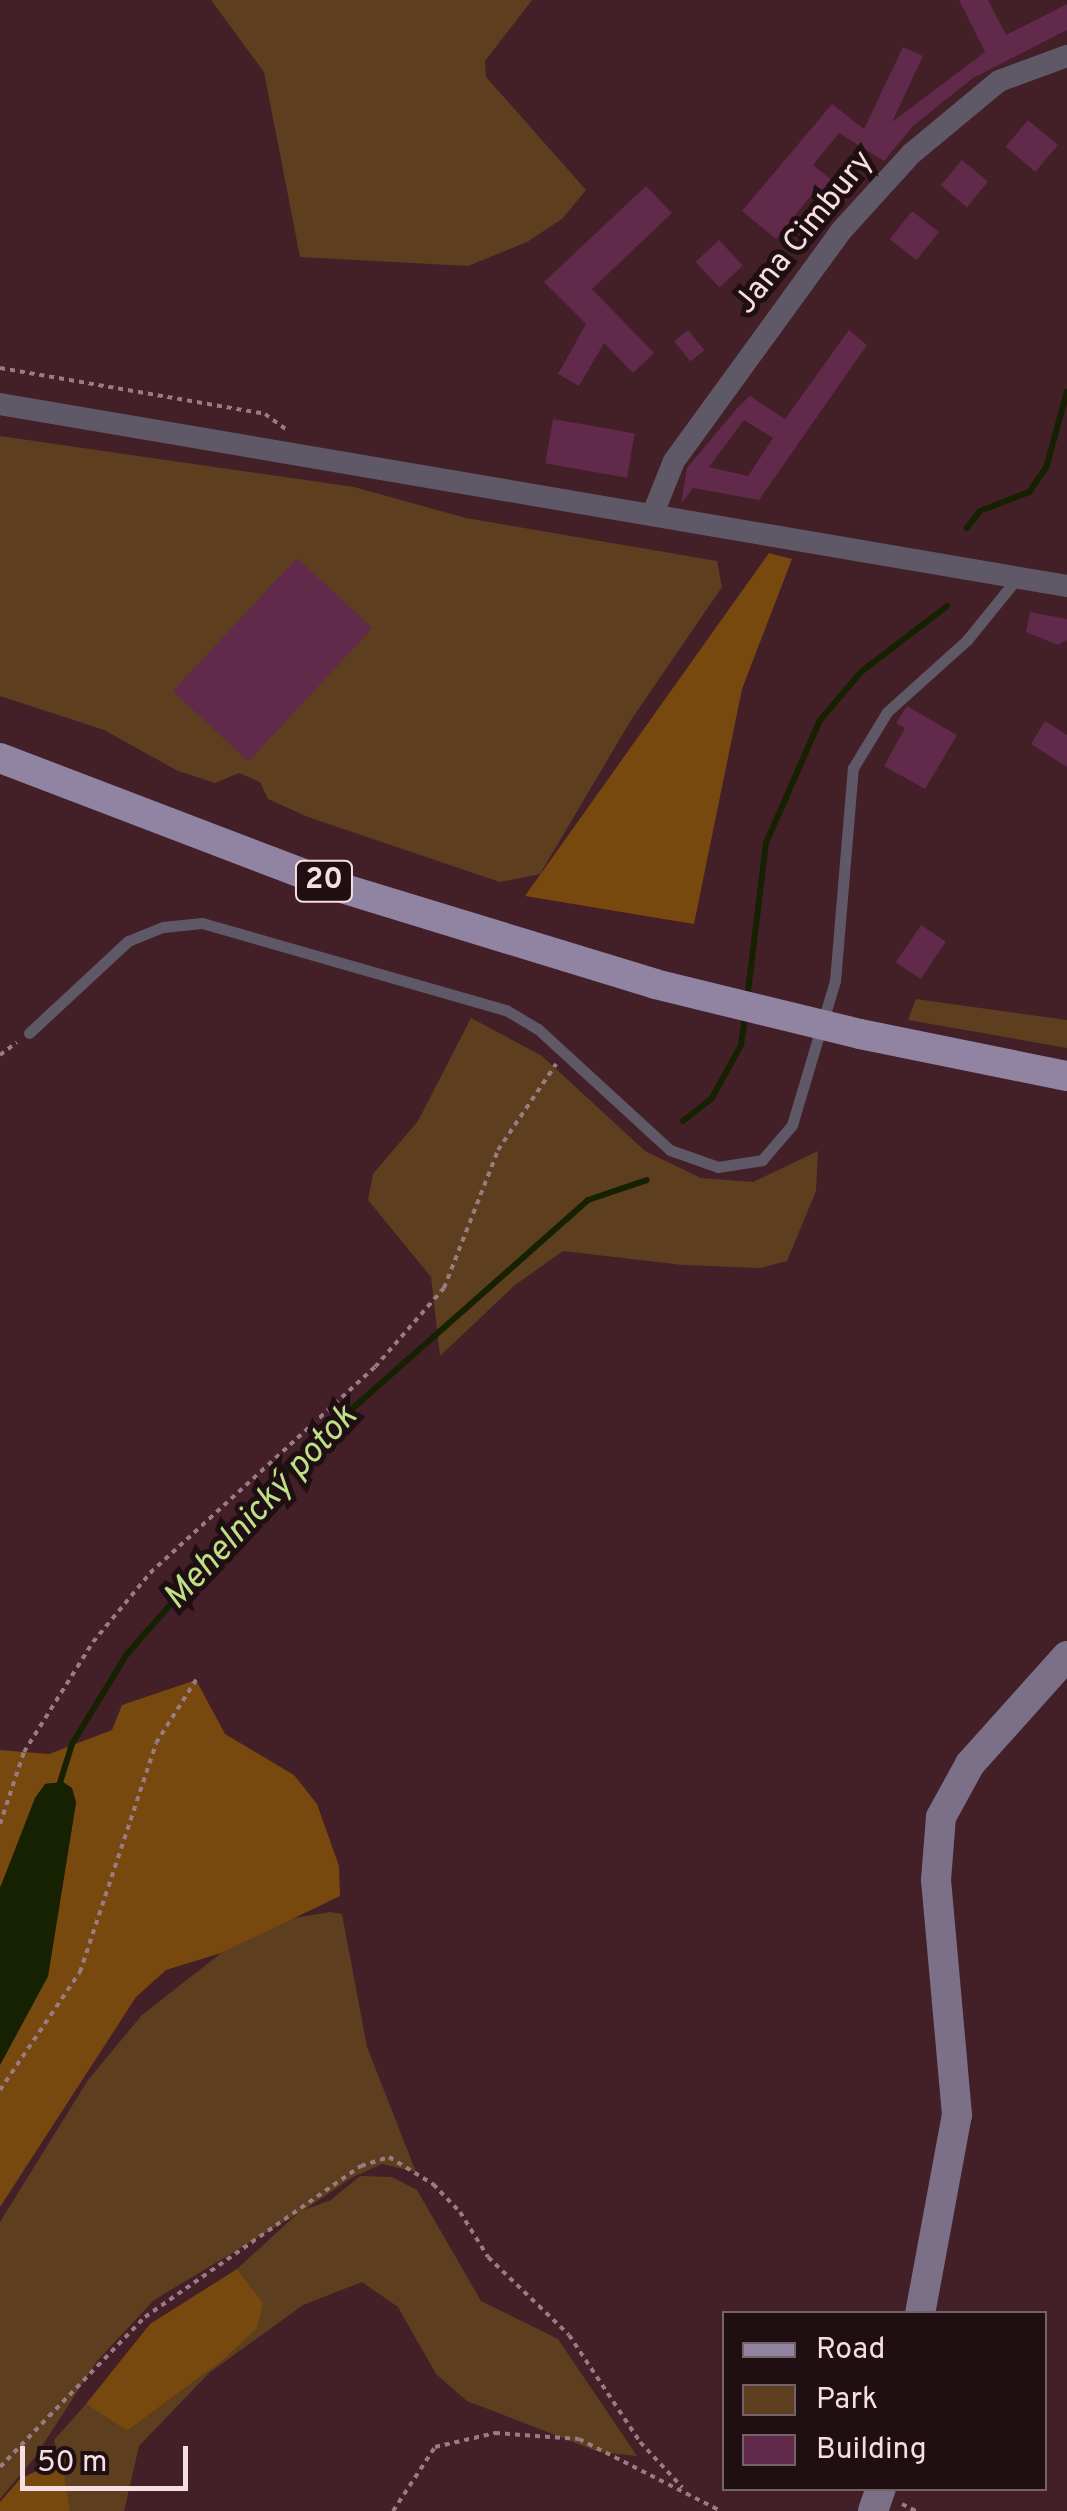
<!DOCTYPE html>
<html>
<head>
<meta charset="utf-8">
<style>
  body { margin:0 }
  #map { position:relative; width:1067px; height:2511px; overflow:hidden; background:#431f28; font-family:Overpass,sans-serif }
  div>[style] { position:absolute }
  .green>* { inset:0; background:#5d3f1f }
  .forest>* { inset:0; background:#77490f }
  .water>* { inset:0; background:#162102 }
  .stream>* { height:6px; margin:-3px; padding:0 3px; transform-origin:3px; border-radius:3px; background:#162102 }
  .building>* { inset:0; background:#61294a; transform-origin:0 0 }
  .path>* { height:4px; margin-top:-2px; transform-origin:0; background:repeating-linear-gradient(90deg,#9a7b83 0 5px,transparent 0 10px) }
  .lane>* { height:11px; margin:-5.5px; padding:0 5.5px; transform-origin:5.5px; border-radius:5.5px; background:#5f5867 }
  .street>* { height:22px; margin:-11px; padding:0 11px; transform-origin:11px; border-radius:11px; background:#5f5867 }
  .secondary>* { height:30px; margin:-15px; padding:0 15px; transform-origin:15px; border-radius:15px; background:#7b7088 }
  .primary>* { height:30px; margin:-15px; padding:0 15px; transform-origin:15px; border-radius:15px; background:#9183a2 }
  .primary-bridge>* { height:30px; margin:-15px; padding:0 15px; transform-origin:15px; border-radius:15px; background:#9183a2 }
  span { translate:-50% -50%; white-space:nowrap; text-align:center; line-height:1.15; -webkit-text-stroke:10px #1f0f12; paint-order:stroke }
  .shield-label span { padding:2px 8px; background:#1f0f12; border:2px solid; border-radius:8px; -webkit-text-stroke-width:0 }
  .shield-label { font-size:30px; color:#f7dee3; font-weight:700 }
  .street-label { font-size:32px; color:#f7dee3 }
  .water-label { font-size:35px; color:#bee086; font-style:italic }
  .legend { position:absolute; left:722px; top:2311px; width:325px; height:180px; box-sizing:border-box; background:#1f0f12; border:2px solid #756266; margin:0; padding:12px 18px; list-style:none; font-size:30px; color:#f7dee3 }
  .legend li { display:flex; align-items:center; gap:20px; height:50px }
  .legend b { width:50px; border:2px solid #756266 }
  .scale { position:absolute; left:20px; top:2446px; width:168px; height:45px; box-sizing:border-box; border:5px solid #f7dee3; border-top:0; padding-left:12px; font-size:30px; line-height:35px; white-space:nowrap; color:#f7dee3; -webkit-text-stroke:8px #1f0f12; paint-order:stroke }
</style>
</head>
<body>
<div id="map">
  <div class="green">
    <div style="clip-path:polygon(211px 0,532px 0,485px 61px,486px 77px,586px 190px,562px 219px,527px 242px,468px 266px,300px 257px,264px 72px)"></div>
    <div style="clip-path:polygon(0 436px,354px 487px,466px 518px,717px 561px,722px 587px,631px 720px,540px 874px,500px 882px,308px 817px,268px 799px,260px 782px,239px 773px,215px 783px,178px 771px,104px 730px,0 696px)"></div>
    <div style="clip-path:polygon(916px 999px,1067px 1020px,1067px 1048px,908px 1020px)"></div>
    <div style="clip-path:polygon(471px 1018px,542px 1056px,645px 1151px,701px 1178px,753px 1182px,818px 1151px,816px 1191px,787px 1261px,760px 1268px,683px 1265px,563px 1251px,515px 1285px,440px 1356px,431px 1277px,368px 1200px,373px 1174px,418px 1121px)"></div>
    <div style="clip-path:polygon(330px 1912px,342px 1914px,367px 2047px,416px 2172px,382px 2164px,353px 2177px,304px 2210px,331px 2200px,360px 2176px,392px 2177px,417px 2190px,481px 2301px,558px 2339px,637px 2456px,599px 2452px,467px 2401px,436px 2374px,398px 2307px,362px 2282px,303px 2305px,209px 2373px,139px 2446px,124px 2511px,70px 2511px,54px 2440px,86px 2404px,127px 2431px,223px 2360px,263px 2304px,237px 2269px,297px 2214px,154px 2300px,97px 2361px,35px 2457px,0 2499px,0 2222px,88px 2080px,142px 2015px,234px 1943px,283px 1920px)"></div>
  </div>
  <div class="forest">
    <div style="clip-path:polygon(769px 553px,792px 559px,742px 689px,694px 924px,525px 896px)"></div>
    <div style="clip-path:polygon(196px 1680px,225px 1734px,294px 1775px,317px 1804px,339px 1866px,340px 1896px,221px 1953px,166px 1970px,136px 1997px,0 2207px,0 2065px,48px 1976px,76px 1803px,63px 1782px,45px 1784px,0 1888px,0 1750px,49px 1754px,112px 1730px,122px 1705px)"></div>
    <div style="clip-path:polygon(237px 2269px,263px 2303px,257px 2328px,223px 2360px,127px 2431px,86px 2404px,150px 2324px)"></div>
    <div style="clip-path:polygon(61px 2459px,70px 2511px,0 2511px,0 2502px,20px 2479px)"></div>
  </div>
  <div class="water">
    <div style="clip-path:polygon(63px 1782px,72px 1788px,76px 1802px,48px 1976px,0 2065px,0 1888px,35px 1798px,45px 1784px)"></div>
  </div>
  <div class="stream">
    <div style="left:967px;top:528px;width:21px;rotate:-53deg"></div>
    <div style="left:980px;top:511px;width:53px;rotate:-21.2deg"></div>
    <div style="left:1029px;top:492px;width:29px;rotate:-55deg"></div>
    <div style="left:1046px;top:468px;width:79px;rotate:-74.6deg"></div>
    <div style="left:747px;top:1000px;width:158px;rotate:-83.1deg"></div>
    <div style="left:766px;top:843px;width:134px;rotate:-66.3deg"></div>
    <div style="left:820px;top:720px;width:65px;rotate:-49.4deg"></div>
    <div style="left:862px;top:671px;width:107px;rotate:-37.4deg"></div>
    <div style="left:683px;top:1121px;width:37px;rotate:-38deg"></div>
    <div style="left:712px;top:1098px;width:60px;rotate:-61.3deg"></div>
    <div style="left:741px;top:1045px;width:28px;rotate:-82deg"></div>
    <div style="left:58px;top:1789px;width:47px;rotate:-72.7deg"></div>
    <div style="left:72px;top:1744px;width:105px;rotate:-58.6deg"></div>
    <div style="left:127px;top:1654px;width:276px;rotate:-48.7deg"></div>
    <div style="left:309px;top:1447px;width:373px;rotate:-41.5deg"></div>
    <div style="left:588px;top:1200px;width:62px;rotate:-18.7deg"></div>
  </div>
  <div class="building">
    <div style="clip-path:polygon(959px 0,988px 0,1006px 35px,1067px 4px,1067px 30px,973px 78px,913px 126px,884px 161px,839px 133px,813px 165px,850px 195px,837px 211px,814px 192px,776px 239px,742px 211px,832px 104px,864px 129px,903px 47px,923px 56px,892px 122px,985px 52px)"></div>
    <div style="left:1028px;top:120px;width:39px;height:35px;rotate:40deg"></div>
    <div style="left:962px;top:160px;width:34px;height:33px;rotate:40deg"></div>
    <div style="clip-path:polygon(646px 186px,672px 213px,592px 289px,654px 353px,633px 373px,604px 343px,579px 386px,558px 374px,586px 324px,544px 282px)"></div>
    <div style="left:912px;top:211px;width:34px;height:36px;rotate:38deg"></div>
    <div style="left:719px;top:240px;width:35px;height:32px;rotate:47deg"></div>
    <div style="left:688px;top:330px;width:26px;height:18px;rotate:51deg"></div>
    <div style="clip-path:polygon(evenodd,849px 330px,867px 345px,759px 500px,693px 488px,681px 504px,687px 468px,738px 407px,750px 396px,785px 419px,849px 330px,744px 420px,773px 438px,748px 476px,709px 467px,744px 420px)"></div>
    <div style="left:553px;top:419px;width:83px;height:45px;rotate:10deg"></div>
    <div style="left:297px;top:558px;width:103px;height:182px;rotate:43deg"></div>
    <div style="clip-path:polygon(1030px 612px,1067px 619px,1067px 640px,1058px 645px,1026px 632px)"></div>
    <div style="clip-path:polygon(907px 706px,957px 735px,925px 789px,884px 766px,905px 728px,896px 723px)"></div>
    <div style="clip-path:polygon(1045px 721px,1067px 735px,1067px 767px,1031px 744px)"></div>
    <div style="left:921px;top:925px;width:30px;height:45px;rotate:34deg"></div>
  </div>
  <div class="path">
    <div style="left:0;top:368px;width:269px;rotate:9.8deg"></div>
    <div style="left:265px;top:414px;width:26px;rotate:36deg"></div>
    <div style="left:0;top:1055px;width:21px;rotate:-37deg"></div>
    <div style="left:0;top:1824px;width:76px;rotate:-71.6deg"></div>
    <div style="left:24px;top:1752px;width:130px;rotate:-57.9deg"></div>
    <div style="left:93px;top:1642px;width:89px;rotate:-50.4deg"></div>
    <div style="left:150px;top:1573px;width:305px;rotate:-42.5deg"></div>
    <div style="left:375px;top:1367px;width:105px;rotate:-48.9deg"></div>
    <div style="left:444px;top:1288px;width:148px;rotate:-68.6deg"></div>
    <div style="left:498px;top:1150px;width:104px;rotate:-56deg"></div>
    <div style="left:0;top:2090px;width:143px;rotate:-55.9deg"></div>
    <div style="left:80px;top:1972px;width:241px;rotate:-71.6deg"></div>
    <div style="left:156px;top:1743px;width:75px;rotate:-57.6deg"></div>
    <div style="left:0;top:2467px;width:209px;rotate:-46deg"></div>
    <div style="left:145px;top:2317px;width:264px;rotate:-35deg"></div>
    <div style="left:361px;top:2166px;width:29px;rotate:-18deg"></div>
    <div style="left:389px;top:2157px;width:52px;rotate:31.5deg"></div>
    <div style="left:433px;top:2184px;width:39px;rotate:46deg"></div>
    <div style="left:460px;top:2212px;width:53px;rotate:58.1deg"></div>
    <div style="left:488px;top:2257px;width:112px;rotate:43.9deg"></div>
    <div style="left:569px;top:2335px;width:128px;rotate:56.4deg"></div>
    <div style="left:640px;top:2442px;width:62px;rotate:47deg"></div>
    <div style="left:902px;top:2504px;width:16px;rotate:27deg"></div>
    <div style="left:393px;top:2511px;width:77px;rotate:-56.7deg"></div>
    <div style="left:435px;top:2447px;width:62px;rotate:-13.1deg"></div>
    <div style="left:495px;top:2433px;width:84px;rotate:4.1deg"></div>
    <div style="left:579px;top:2439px;width:159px;rotate:26.9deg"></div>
  </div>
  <div class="lane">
    <div style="left:29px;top:1033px;width:135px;rotate:-42.9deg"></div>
    <div style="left:128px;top:941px;width:38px;rotate:-22deg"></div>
    <div style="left:163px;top:927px;width:39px;rotate:-6deg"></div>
    <div style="left:202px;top:923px;width:316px;rotate:16deg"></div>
    <div style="left:506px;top:1010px;width:37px;rotate:31deg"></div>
    <div style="left:538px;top:1029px;width:179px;rotate:42.5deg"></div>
    <div style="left:670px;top:1150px;width:51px;rotate:19.5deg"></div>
    <div style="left:718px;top:1167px;width:45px;rotate:-9deg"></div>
    <div style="left:762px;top:1160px;width:46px;rotate:-49.4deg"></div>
    <div style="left:792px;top:1125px;width:150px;rotate:-73.4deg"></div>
    <div style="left:835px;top:981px;width:214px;rotate:-85.2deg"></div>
    <div style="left:853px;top:768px;width:66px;rotate:-58.7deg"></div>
    <div style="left:887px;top:712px;width:108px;rotate:-42deg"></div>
    <div style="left:967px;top:640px;width:81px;rotate:-51deg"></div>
  </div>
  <div class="street">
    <div style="left:0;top:404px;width:1082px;rotate:9.68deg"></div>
    <div style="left:654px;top:511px;width:54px;rotate:-68.2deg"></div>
    <div style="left:674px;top:461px;width:284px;rotate:-54deg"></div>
    <div style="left:841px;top:231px;width:104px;rotate:-47.7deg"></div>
    <div style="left:911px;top:154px;width:114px;rotate:-39.7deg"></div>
    <div style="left:999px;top:81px;width:72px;rotate:-20.2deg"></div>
  </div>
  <div class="secondary">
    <div style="left:920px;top:2314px;width:202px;rotate:-79.5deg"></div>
    <div style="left:957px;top:2115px;width:236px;rotate:-95.1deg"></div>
    <div style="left:936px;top:1880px;width:63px;rotate:-85.5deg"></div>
    <div style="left:941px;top:1817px;width:60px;rotate:-61.3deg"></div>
    <div style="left:970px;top:1764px;width:145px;rotate:-48.1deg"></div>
    <div style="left:873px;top:2511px;width:24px;rotate:-71deg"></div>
  </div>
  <div class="primary">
    <div style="left:0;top:758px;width:359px;rotate:20.9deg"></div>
    <div style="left:335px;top:886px;width:335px;rotate:17deg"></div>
    <div style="left:860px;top:1034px;width:211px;rotate:11.5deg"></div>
  </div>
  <div class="primary-bridge">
    <div style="left:655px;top:984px;width:211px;rotate:13.7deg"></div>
  </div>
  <div class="shield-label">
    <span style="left:324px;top:881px">20</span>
  </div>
  <div class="street-label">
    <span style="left:805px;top:233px;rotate:-51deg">Jana Cimbury</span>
  </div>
  <div class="water-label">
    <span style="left:261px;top:1508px;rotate:-47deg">Mehelnický potok</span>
  </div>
  <ul class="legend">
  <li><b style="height:12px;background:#9183a2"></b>Road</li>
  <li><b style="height:28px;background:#5d3f1f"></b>Park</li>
  <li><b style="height:28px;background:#61294a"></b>Building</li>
  </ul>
  <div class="scale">50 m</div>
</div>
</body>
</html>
